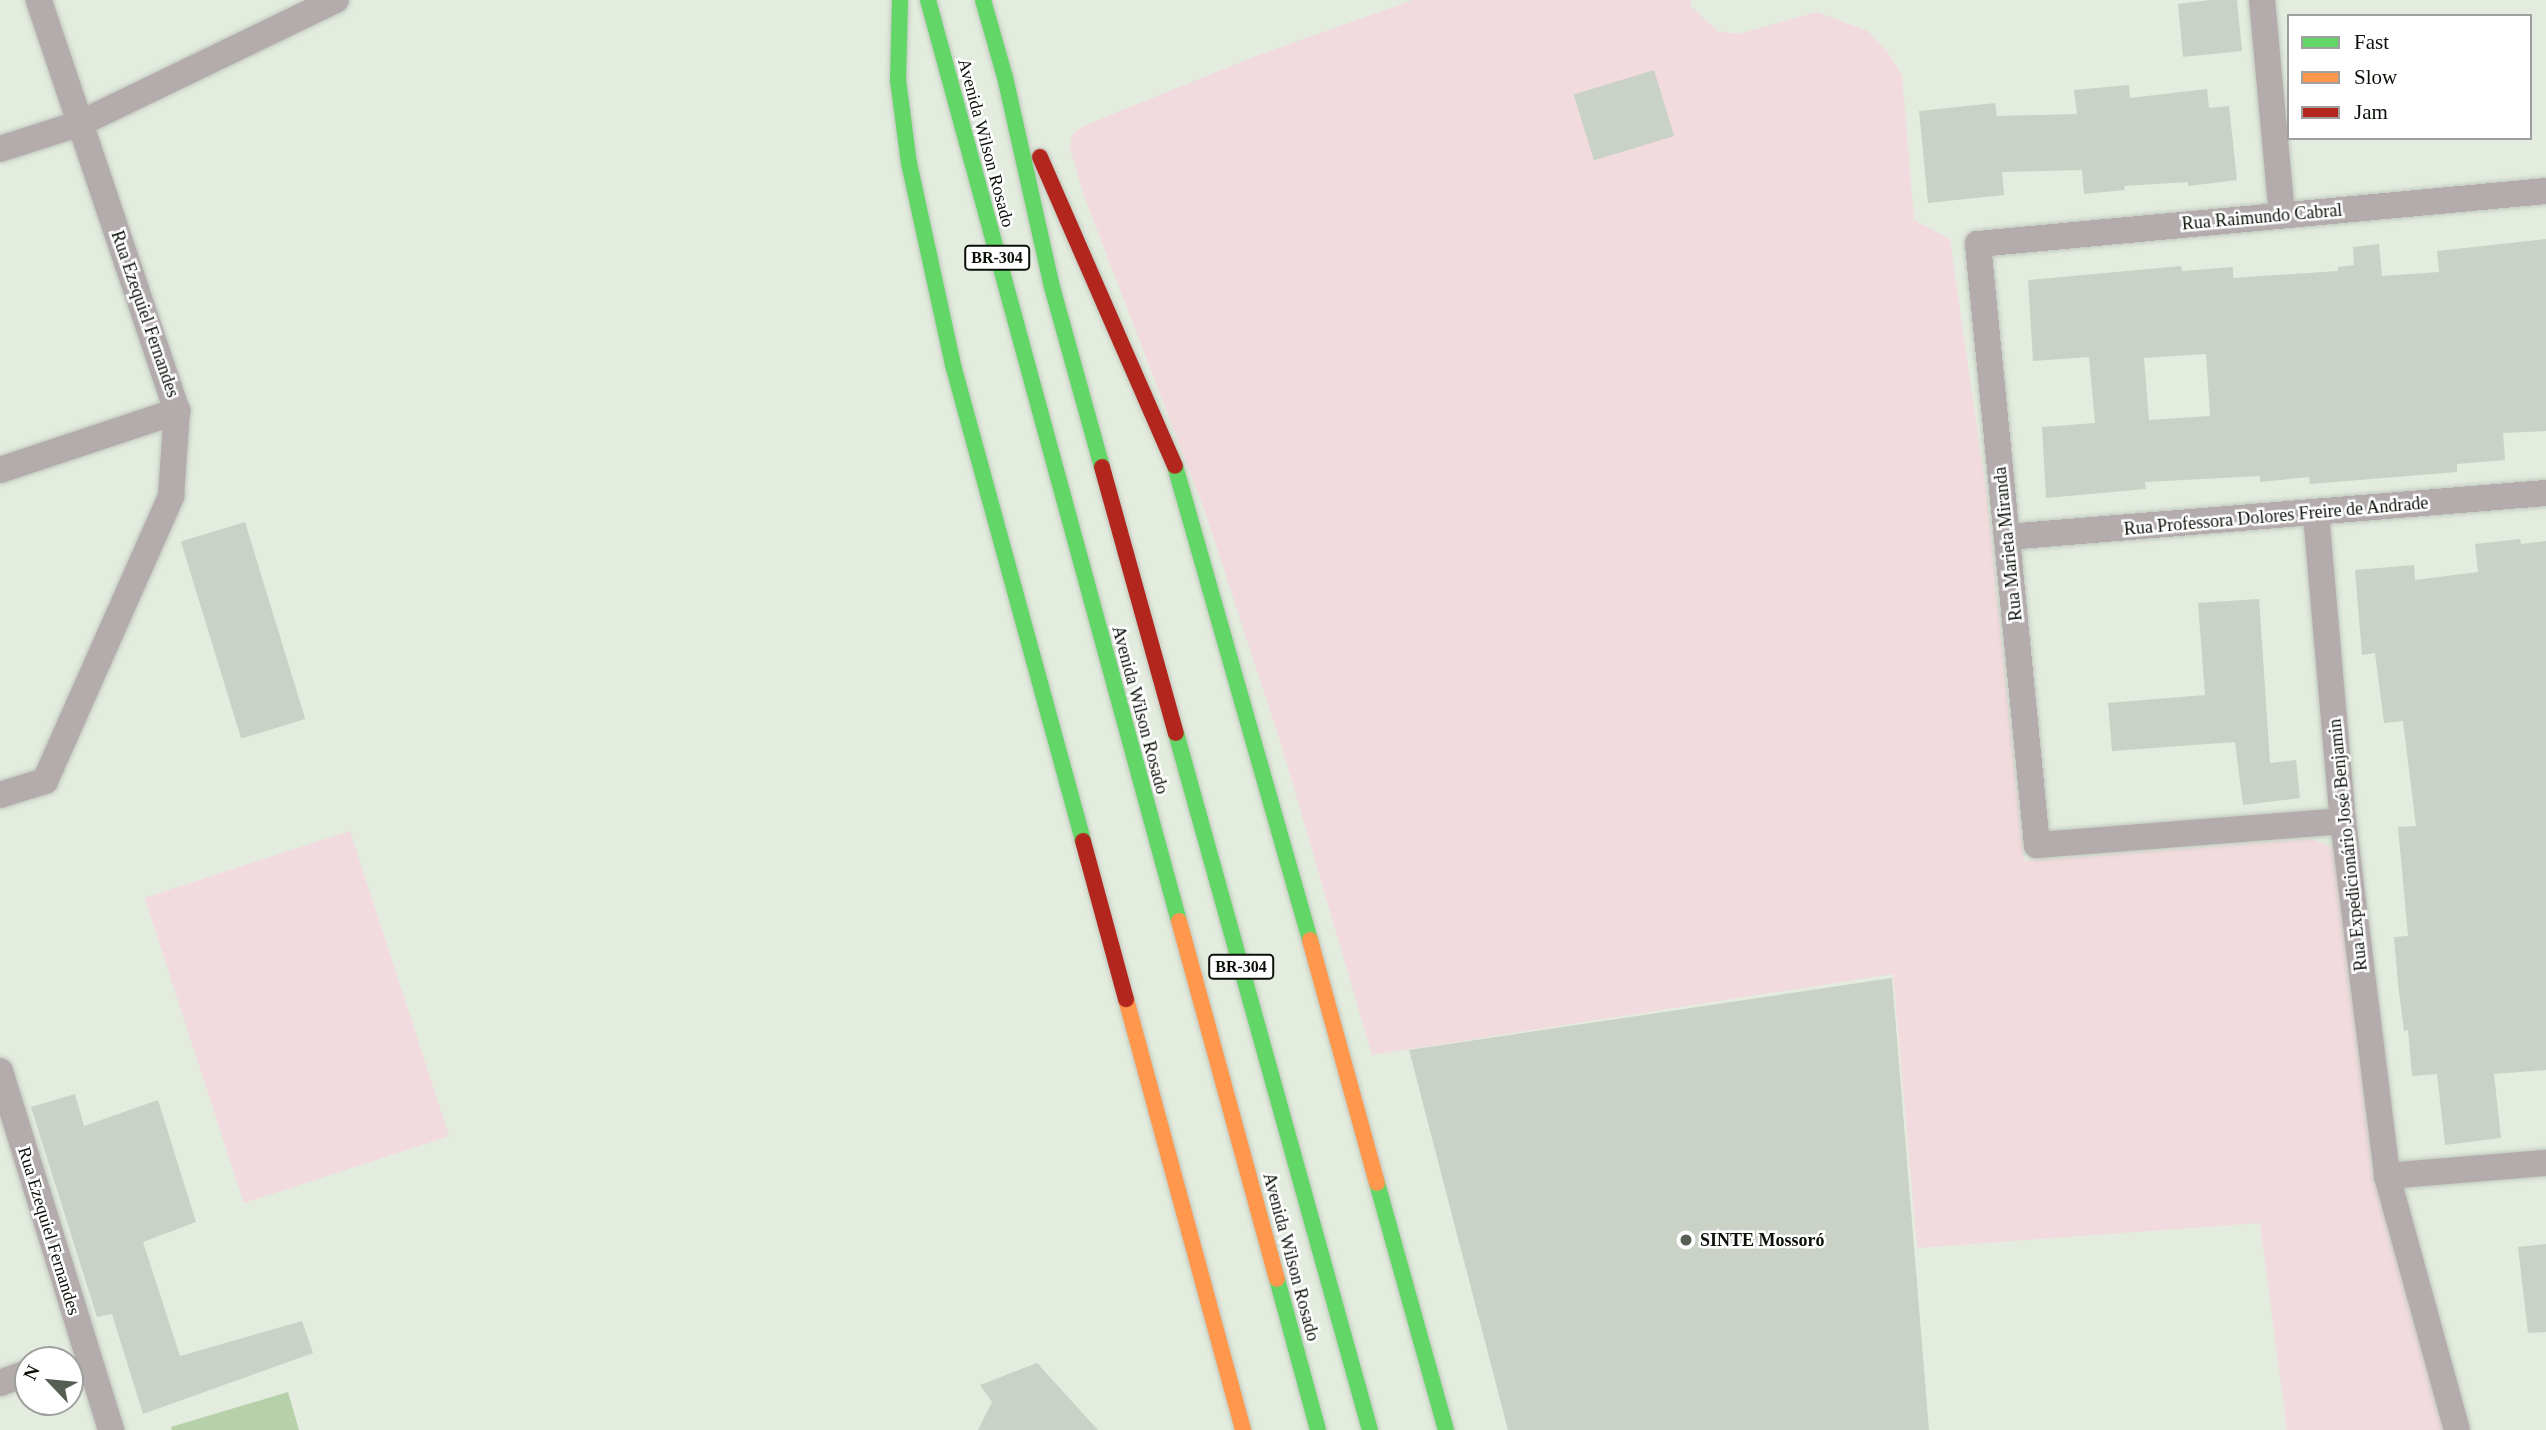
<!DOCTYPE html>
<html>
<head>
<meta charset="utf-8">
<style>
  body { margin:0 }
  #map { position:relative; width:2546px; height:1430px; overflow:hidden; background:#e3ecdf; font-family:"Times New Roman",serif }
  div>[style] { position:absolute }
  .green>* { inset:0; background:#f2dbde; transform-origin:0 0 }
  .water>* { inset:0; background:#b6d1aa }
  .building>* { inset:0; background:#cad1c7; transform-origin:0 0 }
  .roads { filter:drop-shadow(0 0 2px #c1c8be) drop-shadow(0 0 2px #c1c8be) }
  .street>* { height:26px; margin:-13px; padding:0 13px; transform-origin:13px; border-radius:13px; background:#b4abac }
  .fast>* { height:16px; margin:-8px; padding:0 8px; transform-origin:8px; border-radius:8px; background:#63d668 }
  .slow>* { height:16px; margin:-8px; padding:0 8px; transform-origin:8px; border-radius:8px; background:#ff974d }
  .jam>* { height:16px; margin:-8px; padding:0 8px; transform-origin:8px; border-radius:8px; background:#b3261e }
  .dots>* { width:19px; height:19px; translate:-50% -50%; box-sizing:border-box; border:4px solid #fff; border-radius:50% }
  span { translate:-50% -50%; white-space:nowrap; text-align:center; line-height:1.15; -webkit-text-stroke:5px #fff; paint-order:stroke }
  .shield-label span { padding:2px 5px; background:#fff; border:2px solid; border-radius:5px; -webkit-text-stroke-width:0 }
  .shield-label { font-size:16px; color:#0b1109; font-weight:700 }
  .street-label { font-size:18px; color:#0b1109 }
  .poi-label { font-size:18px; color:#0b1109; font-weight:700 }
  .left { translate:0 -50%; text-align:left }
  .legend { position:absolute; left:2287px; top:14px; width:245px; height:126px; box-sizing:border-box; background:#fff; border:2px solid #9da09d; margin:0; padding:9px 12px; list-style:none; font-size:21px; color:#0b1109 }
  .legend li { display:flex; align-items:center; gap:14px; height:35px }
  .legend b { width:35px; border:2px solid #9da09d }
  .north { position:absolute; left:14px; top:1346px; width:70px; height:70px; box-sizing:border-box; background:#fff; border:2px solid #9da09d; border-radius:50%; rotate:296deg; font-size:19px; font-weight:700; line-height:28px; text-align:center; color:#0b1109 }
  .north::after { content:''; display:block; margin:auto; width:24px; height:32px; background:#575e54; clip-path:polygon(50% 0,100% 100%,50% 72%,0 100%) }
</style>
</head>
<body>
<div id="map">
  <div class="green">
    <div style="clip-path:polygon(1413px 0,1691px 0,1691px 6px,1717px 31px,1738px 34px,1817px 12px,1868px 31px,1888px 53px,1902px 75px,1914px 220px,1950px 239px,1987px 498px,2024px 861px,2312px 839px,2335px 849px,2373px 1175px,2451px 1430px,2287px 1430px,2260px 1223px,1917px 1248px,1893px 974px,1372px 1055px,1281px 744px,1204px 509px,1083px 193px,1070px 148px,1072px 135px,1081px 127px,1256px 56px)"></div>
    <div style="left:350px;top:831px;width:321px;height:216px;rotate:72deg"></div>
  </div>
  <div class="water">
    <div style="clip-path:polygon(288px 1392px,299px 1430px,172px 1430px,171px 1427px)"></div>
  </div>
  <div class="building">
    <div style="clip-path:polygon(2210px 0,2237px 0,2242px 51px,2183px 57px,2178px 4px)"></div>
    <div style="left:1654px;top:70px;width:69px;height:84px;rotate:73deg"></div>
    <div style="clip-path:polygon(2129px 85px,2130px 98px,2207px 89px,2209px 108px,2229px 106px,2237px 180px,2188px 186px,2188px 182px,2124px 186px,2125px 190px,2084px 194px,2082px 170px,2002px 172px,2004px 195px,1928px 203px,1919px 111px,1995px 103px,1997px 116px,2077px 114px,2074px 90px)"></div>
    <div style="clip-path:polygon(evenodd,2546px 239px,2546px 431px,2503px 433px,2505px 460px,2457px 464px,2457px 472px,2310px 484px,2309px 477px,2260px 482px,2260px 476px,2145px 482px,2146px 489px,2046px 498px,2042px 427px,2095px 423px,2089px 357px,2033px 361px,2028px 280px,2181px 266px,2182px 271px,2233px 267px,2233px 278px,2338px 271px,2338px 267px,2354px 265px,2353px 247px,2379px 244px,2382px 276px,2439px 272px,2437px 251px,2546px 239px,2206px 354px,2210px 416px,2149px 420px,2144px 358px,2206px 354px)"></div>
    <div style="left:245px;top:522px;width:206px;height:67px;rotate:73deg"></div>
    <div style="clip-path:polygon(2520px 539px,2521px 544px,2546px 541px,2546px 1070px,2494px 1074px,2501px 1138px,2445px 1145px,2437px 1074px,2412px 1076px,2408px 1030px,2404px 1031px,2398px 984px,2394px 937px,2408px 936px,2398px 827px,2416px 826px,2403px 721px,2384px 723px,2375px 653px,2362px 655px,2355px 570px,2414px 565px,2415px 580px,2478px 572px,2475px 544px)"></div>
    <div style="clip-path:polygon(2259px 599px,2270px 763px,2296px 760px,2300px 798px,2243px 805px,2235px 742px,2112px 751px,2108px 703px,2205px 695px,2198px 603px)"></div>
    <div style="clip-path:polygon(1892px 978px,1929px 1430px,1508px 1430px,1409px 1050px)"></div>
    <div style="clip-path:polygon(75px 1094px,84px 1126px,158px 1100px,196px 1222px,143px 1242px,180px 1356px,302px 1321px,313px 1353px,143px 1414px,112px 1314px,97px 1317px,31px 1107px)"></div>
    <div style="clip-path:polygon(2546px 1244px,2546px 1332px,2528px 1333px,2518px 1247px)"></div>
    <div style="clip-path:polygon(1037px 1363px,1098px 1430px,978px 1430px,992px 1402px,980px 1385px)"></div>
  </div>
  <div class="roads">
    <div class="street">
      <div style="left:2262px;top:0;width:216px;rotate:84.7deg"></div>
      <div style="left:0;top:149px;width:85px;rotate:-17.8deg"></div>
      <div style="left:81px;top:123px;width:283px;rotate:-25.8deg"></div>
      <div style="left:0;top:470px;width:187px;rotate:-18.4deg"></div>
      <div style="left:2316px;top:514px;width:308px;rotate:85deg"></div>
      <div style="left:2343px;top:821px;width:358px;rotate:82.9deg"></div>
      <div style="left:2387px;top:1176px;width:263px;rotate:74.6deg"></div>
      <div style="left:2007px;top:537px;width:541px;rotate:-4.67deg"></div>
      <div style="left:0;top:795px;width:47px;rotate:-17.3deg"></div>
      <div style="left:45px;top:781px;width:312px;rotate:-66.1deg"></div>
      <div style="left:171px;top:496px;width:85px;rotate:-86deg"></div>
      <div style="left:177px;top:411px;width:434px;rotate:-108.6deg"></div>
      <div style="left:2343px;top:821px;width:307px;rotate:175.5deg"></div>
      <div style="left:2037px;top:845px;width:604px;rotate:-95.61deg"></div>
      <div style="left:1978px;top:244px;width:570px;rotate:-5.33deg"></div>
      <div style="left:0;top:1071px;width:376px;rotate:72.8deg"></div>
      <div style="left:2387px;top:1176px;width:160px;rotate:-4.7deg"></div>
      <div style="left:0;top:1383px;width:30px;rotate:-20deg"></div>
    </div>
    <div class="fast">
      <div style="left:900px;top:0;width:80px;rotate:91.4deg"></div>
      <div style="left:898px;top:80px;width:84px;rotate:82.5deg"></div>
      <div style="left:909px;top:163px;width:207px;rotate:77.7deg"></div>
      <div style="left:953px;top:365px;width:493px;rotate:74.7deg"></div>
      <div style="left:928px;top:0;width:955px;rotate:74.76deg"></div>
      <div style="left:983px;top:0;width:80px;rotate:74.1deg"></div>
      <div style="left:1005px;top:77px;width:215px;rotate:77.4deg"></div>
      <div style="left:1052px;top:287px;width:187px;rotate:74.5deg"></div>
      <div style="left:1175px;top:466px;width:493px;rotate:74.1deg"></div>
      <div style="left:1176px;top:733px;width:723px;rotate:74.45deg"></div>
      <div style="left:1377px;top:1183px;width:256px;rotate:74.4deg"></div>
      <div style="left:1277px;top:1279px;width:156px;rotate:74.8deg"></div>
    </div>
    <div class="slow">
      <div style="left:1179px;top:921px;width:371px;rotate:74.7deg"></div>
      <div style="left:1310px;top:940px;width:252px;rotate:74.6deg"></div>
      <div style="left:1126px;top:999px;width:447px;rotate:74.8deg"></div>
    </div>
    <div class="jam">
      <div style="left:1040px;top:157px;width:337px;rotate:66.4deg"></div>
      <div style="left:1102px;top:467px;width:276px;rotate:74.5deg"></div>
      <div style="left:1083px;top:841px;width:164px;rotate:74.8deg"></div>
    </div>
  </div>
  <div class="dots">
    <div style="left:1686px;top:1240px;background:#575e54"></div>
  </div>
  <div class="shield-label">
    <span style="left:997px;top:258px">BR-304</span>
    <span style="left:1241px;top:967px">BR-304</span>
  </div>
  <div class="street-label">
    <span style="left:986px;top:143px;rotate:75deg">Avenida Wilson Rosado</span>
    <span style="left:2262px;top:217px;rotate:-5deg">Rua Raimundo Cabral</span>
    <span style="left:145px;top:314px;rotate:71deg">Rua Ezequiel Fernandes</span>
    <span style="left:2276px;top:516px;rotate:-5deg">Rua Professora Dolores Freire de Andrade</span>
    <span style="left:2008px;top:544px;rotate:-96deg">Rua Marieta Miranda</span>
    <span style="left:1140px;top:710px;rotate:75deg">Avenida Wilson Rosado</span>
    <span style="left:2348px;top:845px;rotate:-96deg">Rua Expedicionário José Benjamin</span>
    <span style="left:49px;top:1231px;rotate:73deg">Rua Ezequiel Fernandes</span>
    <span style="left:1291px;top:1257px;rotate:75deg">Avenida Wilson Rosado</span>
  </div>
  <div class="poi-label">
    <span class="left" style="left:1700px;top:1240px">SINTE Mossoró</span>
  </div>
  <ul class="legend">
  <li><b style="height:9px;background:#63d668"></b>Fast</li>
  <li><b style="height:9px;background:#ff974d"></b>Slow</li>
  <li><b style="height:9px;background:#b3261e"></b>Jam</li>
  </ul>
  <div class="north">N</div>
</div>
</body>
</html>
